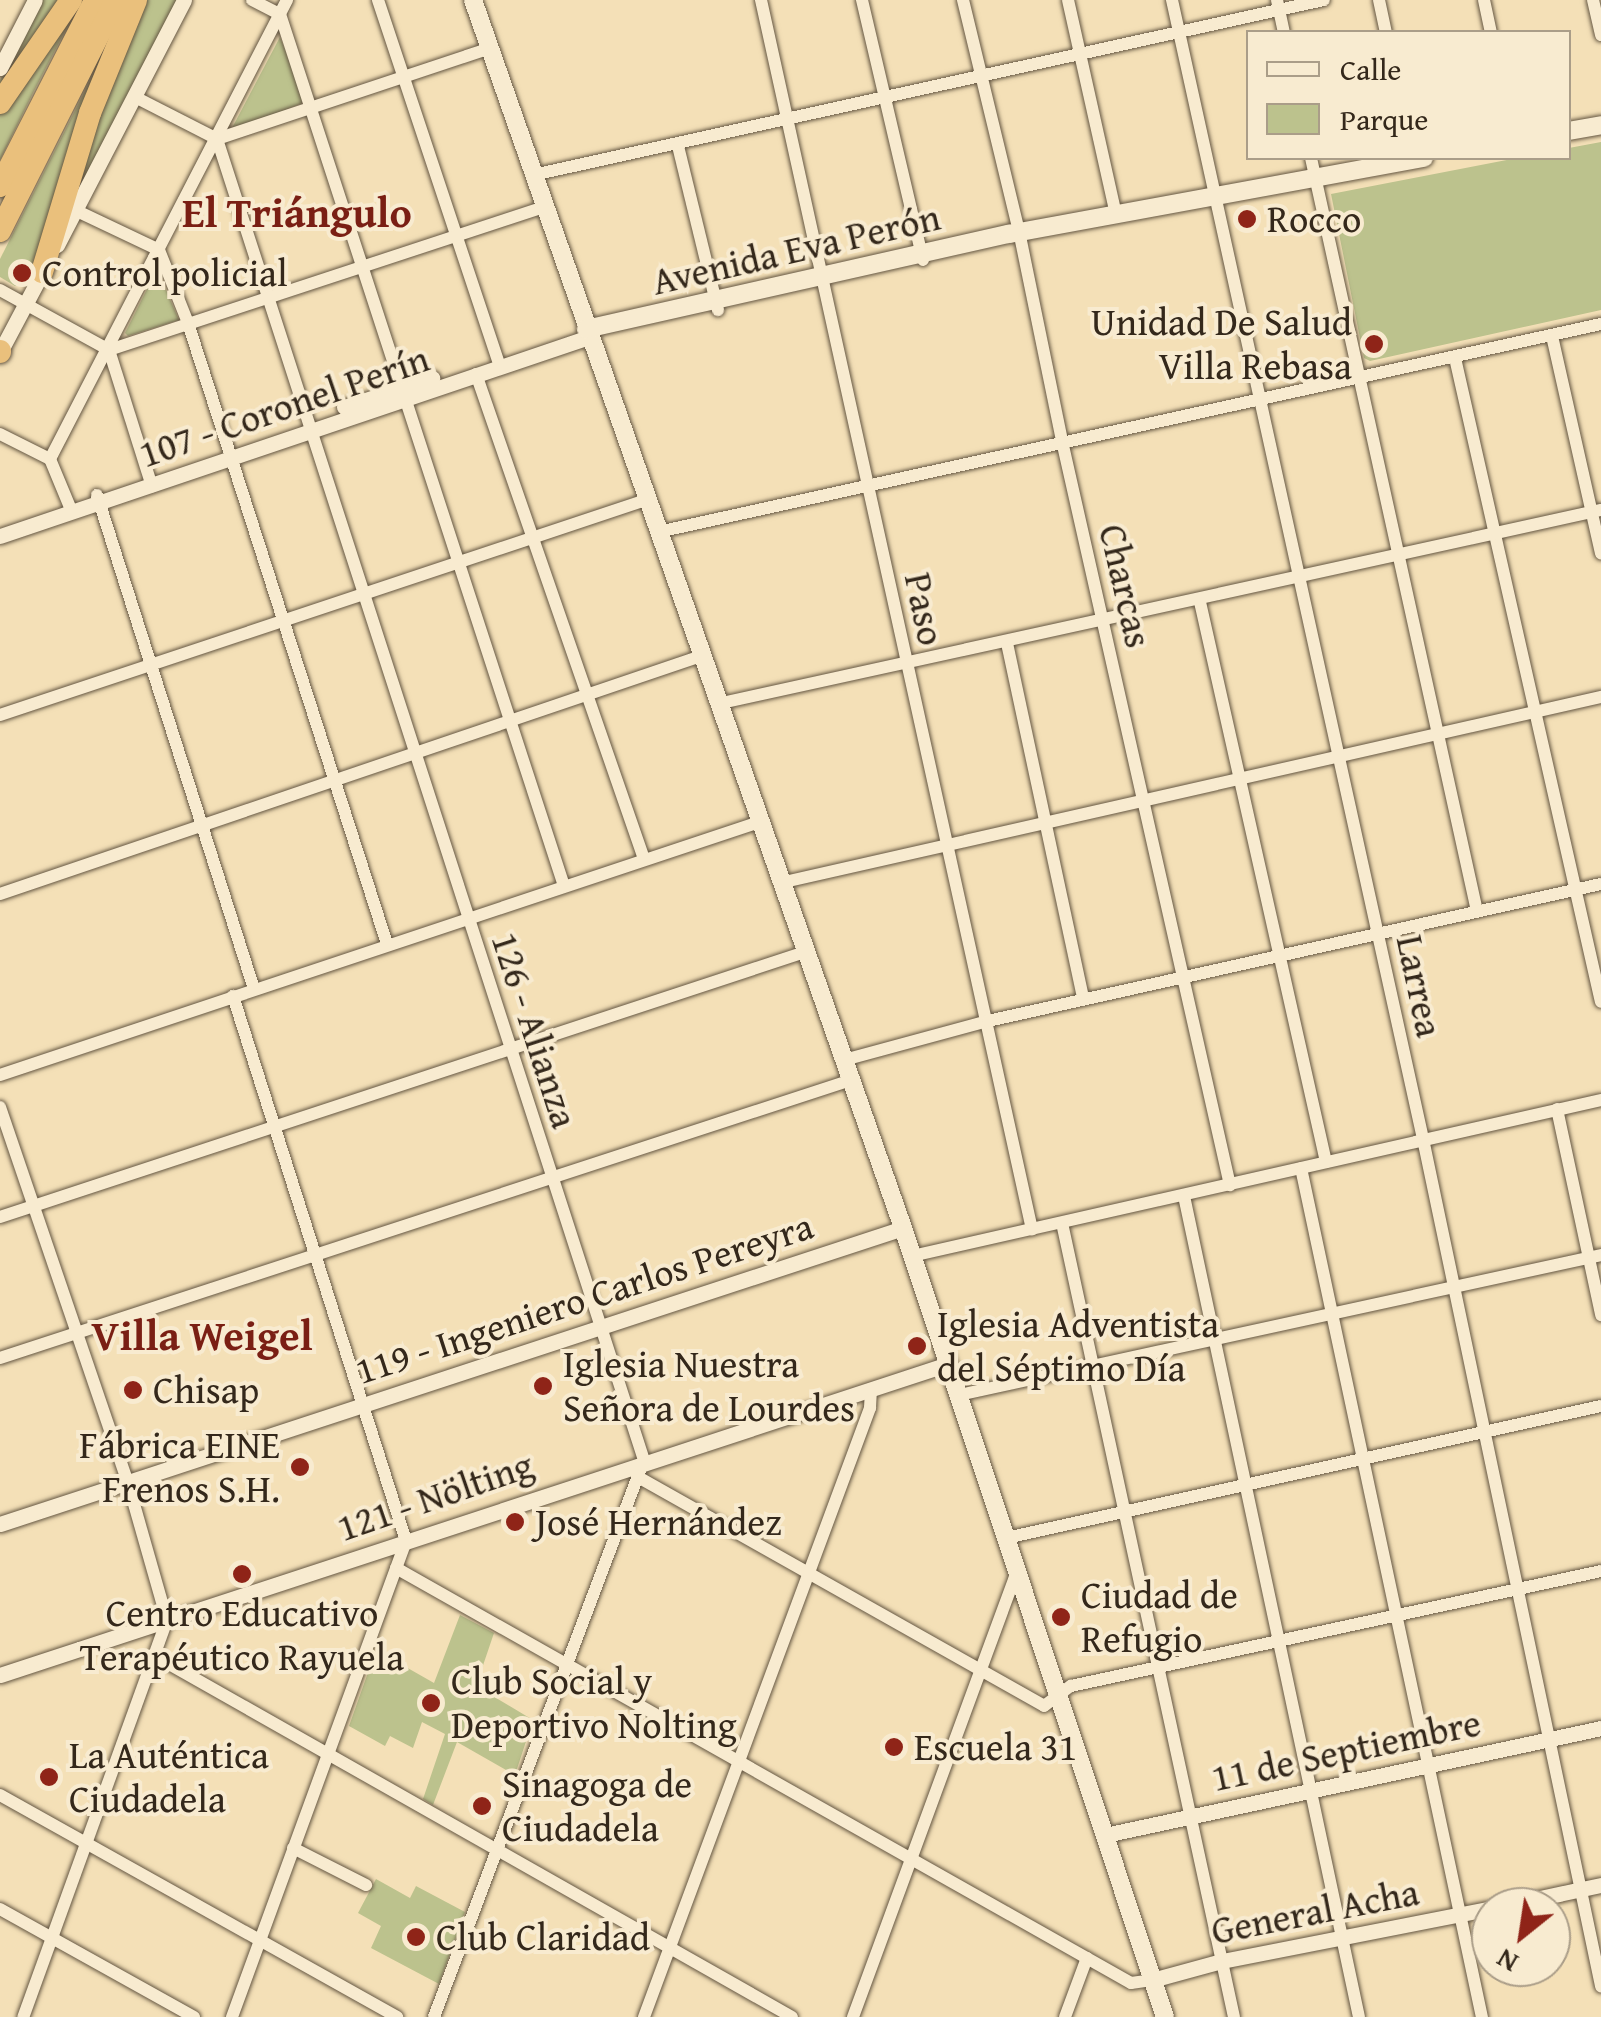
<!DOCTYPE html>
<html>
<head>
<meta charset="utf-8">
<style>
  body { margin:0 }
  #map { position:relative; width:1601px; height:2017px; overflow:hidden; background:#f4e0b7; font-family:"Gentium Book Plus",serif }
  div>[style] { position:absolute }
  .green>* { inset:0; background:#bcc28d }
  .roads { filter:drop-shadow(0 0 2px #645642) drop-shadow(0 0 2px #645642) }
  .minor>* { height:12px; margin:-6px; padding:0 6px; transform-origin:6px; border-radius:6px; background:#f8ebd0 }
  .tertiary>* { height:15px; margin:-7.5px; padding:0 7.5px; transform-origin:7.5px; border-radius:7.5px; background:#f8ebd0 }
  .secondary>* { height:18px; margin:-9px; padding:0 9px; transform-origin:9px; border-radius:9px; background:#f8ebd0 }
  .motorway>* { height:22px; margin:-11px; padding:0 11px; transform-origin:11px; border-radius:11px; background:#eac07c }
  .dots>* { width:28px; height:28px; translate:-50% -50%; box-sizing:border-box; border:5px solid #f8ebd0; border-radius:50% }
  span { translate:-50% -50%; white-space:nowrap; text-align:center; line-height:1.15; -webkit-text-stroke:8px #f8ebd0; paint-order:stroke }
  .poi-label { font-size:38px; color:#34281b }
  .left { translate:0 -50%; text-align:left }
  .right { translate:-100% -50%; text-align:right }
  .street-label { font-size:38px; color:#34281b }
  .quarter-label { font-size:42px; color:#7a1f14; font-weight:700 }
  .legend { position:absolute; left:1246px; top:30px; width:325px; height:130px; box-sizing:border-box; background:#f8ebd0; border:2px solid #aa9d88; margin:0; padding:12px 18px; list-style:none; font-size:30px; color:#34281b }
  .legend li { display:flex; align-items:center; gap:20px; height:50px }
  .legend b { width:50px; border:2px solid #aa9d88 }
  .north { position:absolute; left:1471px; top:1887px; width:100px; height:100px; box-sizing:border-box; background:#f8ebd0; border:2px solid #aa9d88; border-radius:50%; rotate:210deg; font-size:28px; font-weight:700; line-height:40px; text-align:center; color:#34281b }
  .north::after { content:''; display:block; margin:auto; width:35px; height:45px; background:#8f2418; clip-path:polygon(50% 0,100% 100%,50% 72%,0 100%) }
</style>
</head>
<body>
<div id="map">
  <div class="green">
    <div style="clip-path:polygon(42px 0,64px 0,0 93px,0 80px)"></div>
    <div style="clip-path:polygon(81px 0,34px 91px,0 160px,0 112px)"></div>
    <div style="clip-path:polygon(142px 0,178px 0,79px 190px,92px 125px)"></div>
    <div style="clip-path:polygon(280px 37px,305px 102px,238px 130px,232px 128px)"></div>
    <div style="clip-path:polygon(97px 67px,41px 252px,24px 283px,15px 286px,0 277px,0 259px)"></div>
    <div style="clip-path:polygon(1601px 142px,1601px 310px,1370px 361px,1364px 358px,1331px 194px,1517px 158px,1568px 158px,1569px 148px)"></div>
    <div style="clip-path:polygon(157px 269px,179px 320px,128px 336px,125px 333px)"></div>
    <div style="clip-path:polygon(460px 1615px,494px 1633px,476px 1686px,533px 1720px,515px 1775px,457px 1742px,433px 1805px,423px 1799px,445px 1734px,422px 1722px,413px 1748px,390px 1736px,385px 1746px,349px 1726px,376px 1650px,434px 1683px)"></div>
    <div style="clip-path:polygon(376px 1879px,410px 1898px,416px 1886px,465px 1912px,439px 1984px,371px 1948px,381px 1926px,358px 1913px)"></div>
  </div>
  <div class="roads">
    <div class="minor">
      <div style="left:252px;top:0;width:31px;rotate:27deg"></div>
      <div style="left:280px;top:14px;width:917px;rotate:71.96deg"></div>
      <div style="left:378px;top:0;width:387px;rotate:71.6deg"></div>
      <div style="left:761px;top:0;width:1259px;rotate:77.57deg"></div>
      <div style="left:862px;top:0;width:267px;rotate:76.8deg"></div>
      <div style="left:963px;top:0;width:243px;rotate:76.4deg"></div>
      <div style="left:1020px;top:236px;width:209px;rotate:78.4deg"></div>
      <div style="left:1062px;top:441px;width:763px;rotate:77.28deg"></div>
      <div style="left:1068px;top:0;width:220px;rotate:77.4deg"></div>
      <div style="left:1172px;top:0;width:1166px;rotate:77.57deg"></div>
      <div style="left:1423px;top:1139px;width:866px;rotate:78.13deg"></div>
      <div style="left:1277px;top:0;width:33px;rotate:78deg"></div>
      <div style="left:1379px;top:0;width:33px;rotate:78deg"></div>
      <div style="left:1484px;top:0;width:33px;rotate:78deg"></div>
      <div style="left:1593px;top:0;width:36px;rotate:77deg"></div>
      <div style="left:135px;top:97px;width:92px;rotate:27.1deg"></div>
      <div style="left:217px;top:139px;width:1388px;rotate:72.09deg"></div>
      <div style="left:644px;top:1460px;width:595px;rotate:110.66deg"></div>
      <div style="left:217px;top:139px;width:288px;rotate:-18.4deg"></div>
      <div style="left:678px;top:146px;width:169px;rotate:76.3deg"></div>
      <div style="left:1311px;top:158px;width:771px;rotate:77.57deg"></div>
      <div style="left:533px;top:175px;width:810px;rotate:-12.48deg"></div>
      <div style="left:77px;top:211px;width:91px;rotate:25.4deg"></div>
      <div style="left:159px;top:250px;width:79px;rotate:68.3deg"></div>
      <div style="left:188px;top:323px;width:652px;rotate:72.23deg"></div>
      <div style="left:0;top:290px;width:124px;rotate:28.8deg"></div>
      <div style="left:109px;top:350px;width:143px;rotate:72.5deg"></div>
      <div style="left:1552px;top:336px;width:223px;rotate:77.3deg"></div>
      <div style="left:109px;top:350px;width:458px;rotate:-18.2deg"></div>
      <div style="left:1455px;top:358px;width:660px;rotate:77.23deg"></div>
      <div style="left:476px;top:374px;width:513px;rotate:70.89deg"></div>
      <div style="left:0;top:434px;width:56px;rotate:26.6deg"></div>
      <div style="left:50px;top:459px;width:57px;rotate:67.5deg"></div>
      <div style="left:50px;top:459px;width:517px;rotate:-62.69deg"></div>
      <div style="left:97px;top:495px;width:518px;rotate:72.37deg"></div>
      <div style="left:658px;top:532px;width:966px;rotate:-12.44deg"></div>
      <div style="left:1200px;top:602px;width:574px;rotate:77.32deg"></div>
      <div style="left:1007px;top:643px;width:364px;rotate:77.9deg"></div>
      <div style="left:717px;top:704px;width:905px;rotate:-12.38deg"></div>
      <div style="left:0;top:715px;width:681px;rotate:-18.41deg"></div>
      <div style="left:780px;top:883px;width:842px;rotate:-12.77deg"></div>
      <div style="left:0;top:894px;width:740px;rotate:-18.75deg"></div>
      <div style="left:844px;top:1060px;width:149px;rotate:-15.2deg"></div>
      <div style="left:988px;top:1021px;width:628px;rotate:-12.6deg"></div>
      <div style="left:0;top:1075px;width:800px;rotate:-18.43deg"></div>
      <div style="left:0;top:1107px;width:397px;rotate:71.2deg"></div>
      <div style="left:128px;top:1483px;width:142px;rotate:74.1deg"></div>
      <div style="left:167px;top:1620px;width:422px;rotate:109.9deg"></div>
      <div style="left:1557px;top:1109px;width:211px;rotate:77.9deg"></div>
      <div style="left:1301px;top:1168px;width:868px;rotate:77.97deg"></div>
      <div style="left:1184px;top:1196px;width:839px;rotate:77.97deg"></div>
      <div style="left:0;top:1217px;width:847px;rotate:-18.22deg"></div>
      <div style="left:1062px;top:1223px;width:812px;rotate:77.78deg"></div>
      <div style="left:912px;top:1256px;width:706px;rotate:-12.76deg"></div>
      <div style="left:0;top:1358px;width:895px;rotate:-18.09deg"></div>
      <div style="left:959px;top:1395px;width:657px;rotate:-12.3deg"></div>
      <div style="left:638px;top:1477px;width:466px;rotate:29.4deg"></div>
      <div style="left:1044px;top:1706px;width:34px;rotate:-37deg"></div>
      <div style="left:1071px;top:1686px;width:542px;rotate:-12.24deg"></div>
      <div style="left:1006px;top:1538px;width:609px;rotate:-12.51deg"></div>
      <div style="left:396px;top:1568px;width:844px;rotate:29.45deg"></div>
      <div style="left:1131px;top:1983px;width:21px;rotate:-8deg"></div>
      <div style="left:155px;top:1656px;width:732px;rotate:29.54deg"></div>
      <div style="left:0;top:1795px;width:455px;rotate:29.2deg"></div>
      <div style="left:293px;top:1848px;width:82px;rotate:26.9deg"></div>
      <div style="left:0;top:1909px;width:222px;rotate:29.1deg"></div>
      <div style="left:232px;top:2017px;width:507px;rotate:-69.92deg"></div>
      <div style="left:406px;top:1541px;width:572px;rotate:-107.61deg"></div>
      <div style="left:644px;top:2017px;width:650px;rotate:-69.64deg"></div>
      <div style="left:870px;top:1408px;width:18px;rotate:-87deg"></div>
      <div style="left:853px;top:2017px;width:475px;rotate:-69.8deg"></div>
      <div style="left:1065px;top:2017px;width:63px;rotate:-69.6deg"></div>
    </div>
    <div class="tertiary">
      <div style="left:0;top:68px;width:76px;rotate:-62.8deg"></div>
      <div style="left:57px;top:245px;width:276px;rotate:-62.6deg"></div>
      <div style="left:0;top:352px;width:98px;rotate:-62.1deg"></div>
      <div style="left:344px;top:407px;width:93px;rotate:-18.2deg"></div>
      <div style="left:0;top:536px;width:622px;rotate:-18.67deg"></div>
      <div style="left:0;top:1524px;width:950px;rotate:-18.15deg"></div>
      <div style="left:0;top:1675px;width:998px;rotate:-18.16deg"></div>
      <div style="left:1105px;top:1835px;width:507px;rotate:-12.17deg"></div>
      <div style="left:1498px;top:1907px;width:105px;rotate:-12.1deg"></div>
      <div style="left:1152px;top:1980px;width:73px;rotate:-15.2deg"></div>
      <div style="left:1222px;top:1961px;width:274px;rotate:-11.1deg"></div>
    </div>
    <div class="secondary">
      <div style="left:473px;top:0;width:1301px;rotate:70.7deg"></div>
      <div style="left:903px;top:1228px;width:831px;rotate:71.63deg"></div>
      <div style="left:1568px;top:131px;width:34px;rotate:-10deg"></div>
      <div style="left:586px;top:329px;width:434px;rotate:-12.7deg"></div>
      <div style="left:1009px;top:234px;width:422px;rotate:-10.4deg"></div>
    </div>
    <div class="motorway">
      <div style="left:0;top:103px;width:125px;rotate:-55.4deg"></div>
      <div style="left:0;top:186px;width:209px;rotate:-62.9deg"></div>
      <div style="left:0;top:231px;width:258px;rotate:-63.3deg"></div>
      <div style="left:42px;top:272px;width:166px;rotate:-73.2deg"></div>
      <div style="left:90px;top:113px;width:122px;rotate:-67.8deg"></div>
      <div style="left:0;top:352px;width:1px;rotate:-90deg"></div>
    </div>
  </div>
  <div class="dots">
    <div style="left:1247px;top:219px;background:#8f2418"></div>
    <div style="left:22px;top:273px;background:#8f2418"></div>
    <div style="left:1374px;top:344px;background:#8f2418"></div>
    <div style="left:917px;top:1346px;background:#8f2418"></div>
    <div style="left:543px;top:1386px;background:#8f2418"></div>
    <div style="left:133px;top:1390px;background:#8f2418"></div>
    <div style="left:300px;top:1467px;background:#8f2418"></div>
    <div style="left:515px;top:1522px;background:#8f2418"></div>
    <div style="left:242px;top:1574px;background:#8f2418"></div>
    <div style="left:1061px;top:1617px;background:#8f2418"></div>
    <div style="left:431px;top:1703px;background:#8f2418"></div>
    <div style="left:894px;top:1747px;background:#8f2418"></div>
    <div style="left:49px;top:1777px;background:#8f2418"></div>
    <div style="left:482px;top:1806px;background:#8f2418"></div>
    <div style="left:416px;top:1937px;background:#8f2418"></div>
  </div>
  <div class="poi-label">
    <span class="left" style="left:1267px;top:219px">Rocco</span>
    <span class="left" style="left:42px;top:273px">Control policial</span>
    <span class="right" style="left:1352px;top:344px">Unidad De Salud<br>Villa Rebasa</span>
    <span class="left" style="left:937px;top:1346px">Iglesia Adventista<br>del Séptimo Día</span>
    <span class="left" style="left:563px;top:1386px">Iglesia Nuestra<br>Señora de Lourdes</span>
    <span class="left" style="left:153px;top:1390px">Chisap</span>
    <span class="right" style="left:280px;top:1467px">Fábrica EINE<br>Frenos S.H.</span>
    <span class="left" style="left:535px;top:1522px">José Hernández</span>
    <span class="left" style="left:1081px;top:1617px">Ciudad de<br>Refugio</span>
    <span style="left:242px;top:1635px">Centro Educativo<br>Terapéutico Rayuela</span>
    <span class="left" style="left:451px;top:1703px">Club Social y<br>Deportivo Nolting</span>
    <span class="left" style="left:914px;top:1747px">Escuela 31</span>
    <span class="left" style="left:69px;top:1777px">La Auténtica<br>Ciudadela</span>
    <span class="left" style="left:502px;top:1806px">Sinagoga de<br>Ciudadela</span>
    <span class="left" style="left:436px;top:1937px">Club Claridad</span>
  </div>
  <div class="street-label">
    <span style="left:796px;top:249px;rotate:-13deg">Avenida Eva Perón</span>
    <span style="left:284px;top:406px;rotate:-19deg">107 - Coronel Perín</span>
    <span style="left:1126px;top:586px;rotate:77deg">Charcas</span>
    <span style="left:925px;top:609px;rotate:78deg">Paso</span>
    <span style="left:1420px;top:986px;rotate:78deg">Larrea</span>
    <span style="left:535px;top:1030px;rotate:72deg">126 - Alianza</span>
    <span style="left:584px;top:1298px;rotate:-18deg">119 - Ingeniero Carlos Pereyra</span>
    <span style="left:435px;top:1496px;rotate:-19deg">121 - Nölting</span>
    <span style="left:1346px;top:1750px;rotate:-12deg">11 de Septiembre</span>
    <span style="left:1315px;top:1911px;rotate:-11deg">General Acha</span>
  </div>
  <div class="quarter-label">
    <span style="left:297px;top:212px">El Triángulo</span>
    <span style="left:202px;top:1335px">Villa Weigel</span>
  </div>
  <ul class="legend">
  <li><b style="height:12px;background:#f8ebd0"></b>Calle</li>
  <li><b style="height:28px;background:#bcc28d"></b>Parque</li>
  </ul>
  <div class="north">N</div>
</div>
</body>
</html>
